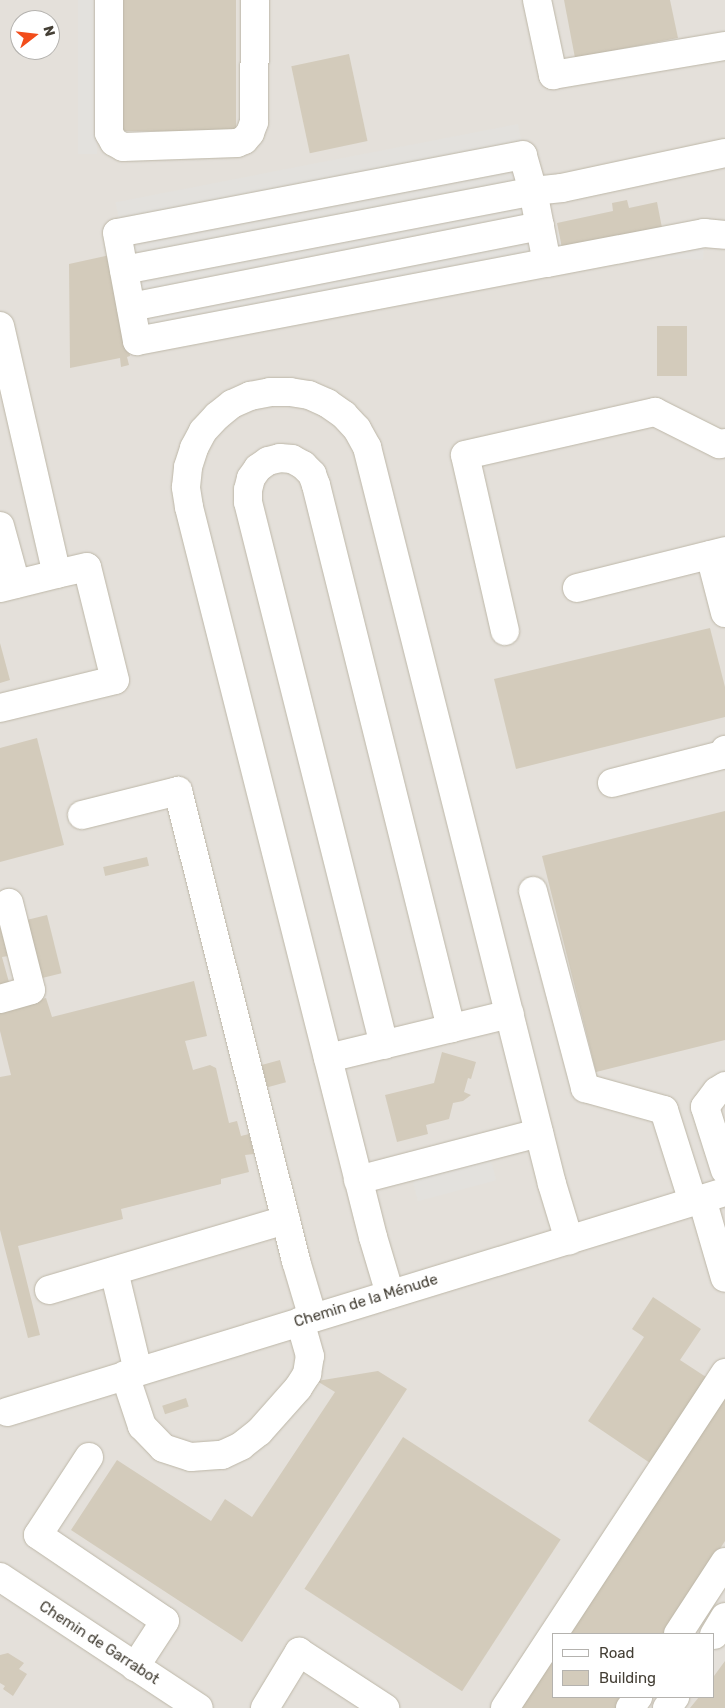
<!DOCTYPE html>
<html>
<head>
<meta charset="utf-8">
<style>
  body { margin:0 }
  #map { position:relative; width:725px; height:1708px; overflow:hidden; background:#f2efe5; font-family:Rubik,sans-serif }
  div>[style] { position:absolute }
  .industrial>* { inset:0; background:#e4e0da }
  .parking>* { inset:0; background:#e3e1dd; transform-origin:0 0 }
  .building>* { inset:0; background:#d3cbbb; transform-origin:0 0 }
  .roads { filter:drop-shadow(0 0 1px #bdb7a8) drop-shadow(0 0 1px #bdb7a8) }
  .minor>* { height:28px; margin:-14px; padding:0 14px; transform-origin:14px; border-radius:14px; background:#fff }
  span { translate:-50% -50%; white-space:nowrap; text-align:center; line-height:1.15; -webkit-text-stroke:4px #fff; paint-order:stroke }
  .street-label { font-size:15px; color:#443f35 }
  .legend { position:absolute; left:552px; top:1633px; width:162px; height:65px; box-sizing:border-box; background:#fff; border:1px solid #b4b2ae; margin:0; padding:6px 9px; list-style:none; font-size:15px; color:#443f35 }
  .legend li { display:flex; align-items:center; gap:10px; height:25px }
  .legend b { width:25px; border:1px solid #b4b2ae }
  .north { position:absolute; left:10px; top:10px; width:50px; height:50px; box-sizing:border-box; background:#fff; border:1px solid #b4b2ae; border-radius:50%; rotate:74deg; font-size:14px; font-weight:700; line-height:20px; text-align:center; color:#443f35 }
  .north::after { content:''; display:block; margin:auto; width:18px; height:22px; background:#f24d1b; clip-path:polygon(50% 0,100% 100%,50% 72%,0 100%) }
</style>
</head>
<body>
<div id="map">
  <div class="industrial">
    <div style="clip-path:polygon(evenodd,0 0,725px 0,725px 1708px,0 1708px,0 0,20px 20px,50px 20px,50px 50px,20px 50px,20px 20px,0 0,554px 1634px,714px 1634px,714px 1697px,554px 1697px,554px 1634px)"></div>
  </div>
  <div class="parking">
    <div style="left:78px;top:0;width:19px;height:154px"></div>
    <div style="left:518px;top:124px;width:141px;height:410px;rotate:79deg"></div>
    <div style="left:704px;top:241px;width:19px;height:563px;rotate:93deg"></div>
    <div style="left:490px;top:1157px;width:24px;height:81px;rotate:75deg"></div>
  </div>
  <div class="building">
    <div style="left:119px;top:0;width:117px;height:131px"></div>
    <div style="clip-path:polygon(564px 0,670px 0,678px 38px,575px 58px)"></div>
    <div style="left:349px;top:54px;width:89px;height:59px;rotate:78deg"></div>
    <div style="clip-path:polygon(627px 200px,629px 208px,657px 202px,662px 228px,562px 248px,557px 223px,613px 211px,612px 203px)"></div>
    <div style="clip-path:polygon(110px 255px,130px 356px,127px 357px,129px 365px,121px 367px,120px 358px,70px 368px,69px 264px)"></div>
    <div style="left:687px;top:326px;width:50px;height:30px;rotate:90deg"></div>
    <div style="clip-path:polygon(710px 628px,725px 687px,725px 717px,516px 769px,494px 679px)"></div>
    <div style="clip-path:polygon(0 643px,10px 680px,0 683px)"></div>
    <div style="clip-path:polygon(37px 738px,64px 845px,0 862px,0 748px)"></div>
    <div style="clip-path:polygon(725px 811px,725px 1040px,596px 1072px,542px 856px)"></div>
    <div style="left:147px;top:857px;width:9px;height:45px;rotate:77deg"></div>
    <div style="left:47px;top:915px;width:60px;height:21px;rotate:76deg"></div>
    <div style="clip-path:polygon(0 926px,8px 956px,2px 957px,10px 986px,0 988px)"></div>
    <div style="clip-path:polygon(194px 981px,207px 1036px,185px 1041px,193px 1070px,210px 1065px,216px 1068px,229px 1123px,237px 1121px,241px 1136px,249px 1134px,254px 1154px,245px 1155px,249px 1172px,221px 1179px,221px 1184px,121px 1209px,123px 1219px,18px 1246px,40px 1335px,28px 1338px,0 1230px,0 1077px,11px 1075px,0 1031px,0 1010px,46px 998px,52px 1017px)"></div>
    <div style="clip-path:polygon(442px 1052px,476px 1062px,471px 1079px,468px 1078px,464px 1092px,471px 1095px,463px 1101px,453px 1103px,449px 1119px,426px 1125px,428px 1134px,397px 1142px,385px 1095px,434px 1083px)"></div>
    <div style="left:280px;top:1060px;width:23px;height:19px;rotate:75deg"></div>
    <div style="clip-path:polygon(653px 1297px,701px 1329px,680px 1360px,706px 1377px,650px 1463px,588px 1421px,644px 1337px,632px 1329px)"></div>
    <div style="clip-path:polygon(378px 1371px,407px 1389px,242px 1642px,71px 1530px,117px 1460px,211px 1521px,225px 1499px,252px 1517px,335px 1392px,317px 1381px)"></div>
    <div style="clip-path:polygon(725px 1391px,725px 1541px,664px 1634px,565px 1634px)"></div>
    <div style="left:186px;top:1398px;width:9px;height:25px;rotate:72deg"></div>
    <div style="left:403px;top:1437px;width:188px;height:181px;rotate:33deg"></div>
    <div style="clip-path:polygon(554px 1652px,554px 1697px,623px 1697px,616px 1708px,517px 1708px)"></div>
    <div style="clip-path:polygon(8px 1653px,24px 1663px,19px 1669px,27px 1674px,13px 1696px,3px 1689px,5px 1686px,0 1683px,0 1655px)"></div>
    <div style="clip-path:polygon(725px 1661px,725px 1708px,690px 1708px,699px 1697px,714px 1697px,714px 1676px)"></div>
  </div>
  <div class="roads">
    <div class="minor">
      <div style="left:109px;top:0;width:133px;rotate:90deg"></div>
      <div style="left:109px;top:133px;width:10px;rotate:61deg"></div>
      <div style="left:114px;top:142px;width:10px;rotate:29deg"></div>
      <div style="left:123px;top:147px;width:114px;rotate:-2deg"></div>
      <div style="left:237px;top:143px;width:8px;rotate:-23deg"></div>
      <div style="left:244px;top:140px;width:9px;rotate:-49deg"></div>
      <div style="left:250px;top:133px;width:12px;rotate:-70deg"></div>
      <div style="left:254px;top:122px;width:122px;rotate:-89.5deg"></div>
      <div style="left:537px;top:0;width:77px;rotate:78deg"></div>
      <div style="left:553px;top:75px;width:174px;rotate:-9.6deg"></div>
      <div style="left:725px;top:153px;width:167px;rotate:167.9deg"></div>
      <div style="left:562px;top:188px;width:29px;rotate:174deg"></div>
      <div style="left:533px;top:191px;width:73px;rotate:79deg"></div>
      <div style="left:547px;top:263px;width:160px;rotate:-10.8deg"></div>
      <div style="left:704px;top:233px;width:21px;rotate:5deg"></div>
      <div style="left:124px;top:270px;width:417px;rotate:-10.9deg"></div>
      <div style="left:533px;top:191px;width:37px;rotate:-106deg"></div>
      <div style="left:523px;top:155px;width:413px;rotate:169.1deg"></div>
      <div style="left:117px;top:233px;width:110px;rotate:79.5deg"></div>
      <div style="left:137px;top:341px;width:417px;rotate:-10.8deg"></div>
      <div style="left:131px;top:307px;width:417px;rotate:-11.2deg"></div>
      <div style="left:0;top:326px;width:254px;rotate:77.1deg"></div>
      <div style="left:57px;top:574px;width:59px;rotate:166.2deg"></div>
      <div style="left:0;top:526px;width:60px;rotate:74.6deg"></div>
      <div style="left:710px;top:555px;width:60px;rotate:75.5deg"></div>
      <div style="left:577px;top:588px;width:153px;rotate:-14deg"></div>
      <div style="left:505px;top:631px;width:180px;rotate:-102.8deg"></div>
      <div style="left:465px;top:455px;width:195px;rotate:-12.8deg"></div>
      <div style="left:655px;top:412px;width:72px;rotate:26.6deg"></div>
      <div style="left:719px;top:444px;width:6px;rotate:-9deg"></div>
      <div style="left:0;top:708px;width:118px;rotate:-13.7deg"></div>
      <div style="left:115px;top:680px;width:116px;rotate:-103.9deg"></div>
      <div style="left:87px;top:567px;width:31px;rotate:167deg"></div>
      <div style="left:612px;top:783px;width:114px;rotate:-14.3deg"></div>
      <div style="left:722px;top:755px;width:6px;rotate:-59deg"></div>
      <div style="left:82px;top:815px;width:99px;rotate:-14deg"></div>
      <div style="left:178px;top:791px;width:485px;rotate:75.9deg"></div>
      <div style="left:296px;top:1261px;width:59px;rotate:73.4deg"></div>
      <div style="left:533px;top:891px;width:204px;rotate:75.2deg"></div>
      <div style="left:585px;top:1088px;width:82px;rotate:15.6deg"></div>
      <div style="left:664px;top:1110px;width:96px;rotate:72.5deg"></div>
      <div style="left:0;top:999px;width:32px;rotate:-16deg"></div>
      <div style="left:31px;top:990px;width:90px;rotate:-104.2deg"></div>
      <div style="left:384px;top:1045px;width:560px;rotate:-104.06deg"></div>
      <div style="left:248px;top:502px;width:12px;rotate:-90deg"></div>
      <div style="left:248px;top:490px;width:12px;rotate:-76deg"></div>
      <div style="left:251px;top:478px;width:12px;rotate:-55deg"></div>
      <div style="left:258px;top:468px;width:12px;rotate:-35deg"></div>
      <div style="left:268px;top:461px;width:12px;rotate:-14deg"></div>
      <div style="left:280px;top:458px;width:12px;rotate:5deg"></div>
      <div style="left:292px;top:459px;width:13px;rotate:29deg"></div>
      <div style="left:303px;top:465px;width:13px;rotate:45deg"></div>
      <div style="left:312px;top:474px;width:12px;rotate:70deg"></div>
      <div style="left:316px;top:485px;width:560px;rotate:76.04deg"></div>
      <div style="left:328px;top:1058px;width:187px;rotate:-13.6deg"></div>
      <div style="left:725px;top:1086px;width:9px;rotate:148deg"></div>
      <div style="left:717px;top:1091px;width:20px;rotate:127deg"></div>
      <div style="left:705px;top:1107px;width:66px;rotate:72.4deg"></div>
      <div style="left:358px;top:1180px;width:187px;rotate:-14.6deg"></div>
      <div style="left:702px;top:1199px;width:82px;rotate:73.8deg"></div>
      <div style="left:114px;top:1271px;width:103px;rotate:76.5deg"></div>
      <div style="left:49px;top:1290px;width:247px;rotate:-16.5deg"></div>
      <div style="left:390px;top:1294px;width:59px;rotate:-106.6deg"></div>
      <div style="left:373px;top:1237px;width:753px;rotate:-104.15deg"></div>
      <div style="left:189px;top:507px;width:20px;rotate:-99deg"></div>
      <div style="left:186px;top:487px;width:20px;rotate:-84deg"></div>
      <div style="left:188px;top:467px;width:20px;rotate:-72deg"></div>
      <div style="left:194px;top:448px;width:19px;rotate:-62deg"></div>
      <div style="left:203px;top:431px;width:21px;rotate:-47deg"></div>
      <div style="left:217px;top:416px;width:19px;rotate:-39deg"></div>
      <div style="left:232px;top:404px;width:20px;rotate:-24deg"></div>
      <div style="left:250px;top:396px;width:20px;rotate:-11deg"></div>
      <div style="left:270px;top:392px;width:20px"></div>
      <div style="left:290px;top:392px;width:19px;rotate:9deg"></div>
      <div style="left:309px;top:395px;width:20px;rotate:24deg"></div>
      <div style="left:327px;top:403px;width:21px;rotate:35deg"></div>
      <div style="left:344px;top:415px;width:19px;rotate:47deg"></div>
      <div style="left:357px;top:429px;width:21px;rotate:61deg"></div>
      <div style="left:367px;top:447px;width:760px;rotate:75.91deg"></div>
      <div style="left:552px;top:1184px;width:59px;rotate:73.1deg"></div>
      <div style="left:125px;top:1375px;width:54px;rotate:71.6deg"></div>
      <div style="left:142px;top:1426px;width:30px;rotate:46deg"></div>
      <div style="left:163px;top:1448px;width:29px;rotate:18deg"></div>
      <div style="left:191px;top:1457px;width:31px;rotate:-4deg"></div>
      <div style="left:222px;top:1455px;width:21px;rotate:-25deg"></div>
      <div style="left:241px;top:1446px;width:23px;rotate:-38deg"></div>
      <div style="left:259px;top:1432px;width:59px;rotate:-48.4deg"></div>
      <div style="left:298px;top:1388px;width:17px;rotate:-57deg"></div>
      <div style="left:307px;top:1374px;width:18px;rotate:-81deg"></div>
      <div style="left:310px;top:1356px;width:36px;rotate:-106deg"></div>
      <div style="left:7px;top:1412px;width:751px;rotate:-17.04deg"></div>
      <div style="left:89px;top:1457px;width:93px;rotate:123.2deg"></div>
      <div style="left:38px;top:1535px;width:153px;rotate:34.1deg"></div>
      <div style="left:165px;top:1621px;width:55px;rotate:123.1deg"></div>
      <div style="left:0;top:1577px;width:238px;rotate:33.4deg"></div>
      <div style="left:678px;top:1634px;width:86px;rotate:-56.9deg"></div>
      <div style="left:714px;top:1635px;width:21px;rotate:-59deg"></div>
      <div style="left:265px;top:1708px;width:66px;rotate:-58.7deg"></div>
      <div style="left:299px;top:1652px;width:103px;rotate:33.1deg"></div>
      <div style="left:505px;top:1708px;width:401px;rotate:-56.7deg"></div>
      <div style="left:630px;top:1708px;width:14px;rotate:-54deg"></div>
      <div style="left:667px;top:1708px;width:14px;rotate:-54deg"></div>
    </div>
  </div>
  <div class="street-label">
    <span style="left:366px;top:1301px;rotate:-17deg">Chemin de la Ménude</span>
    <span style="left:99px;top:1643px;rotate:33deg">Chemin de Garrabot</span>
  </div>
  <ul class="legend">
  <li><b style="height:6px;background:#fff"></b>Road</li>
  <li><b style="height:14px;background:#d3cbbb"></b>Building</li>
  </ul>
  <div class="north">N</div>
</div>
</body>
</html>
